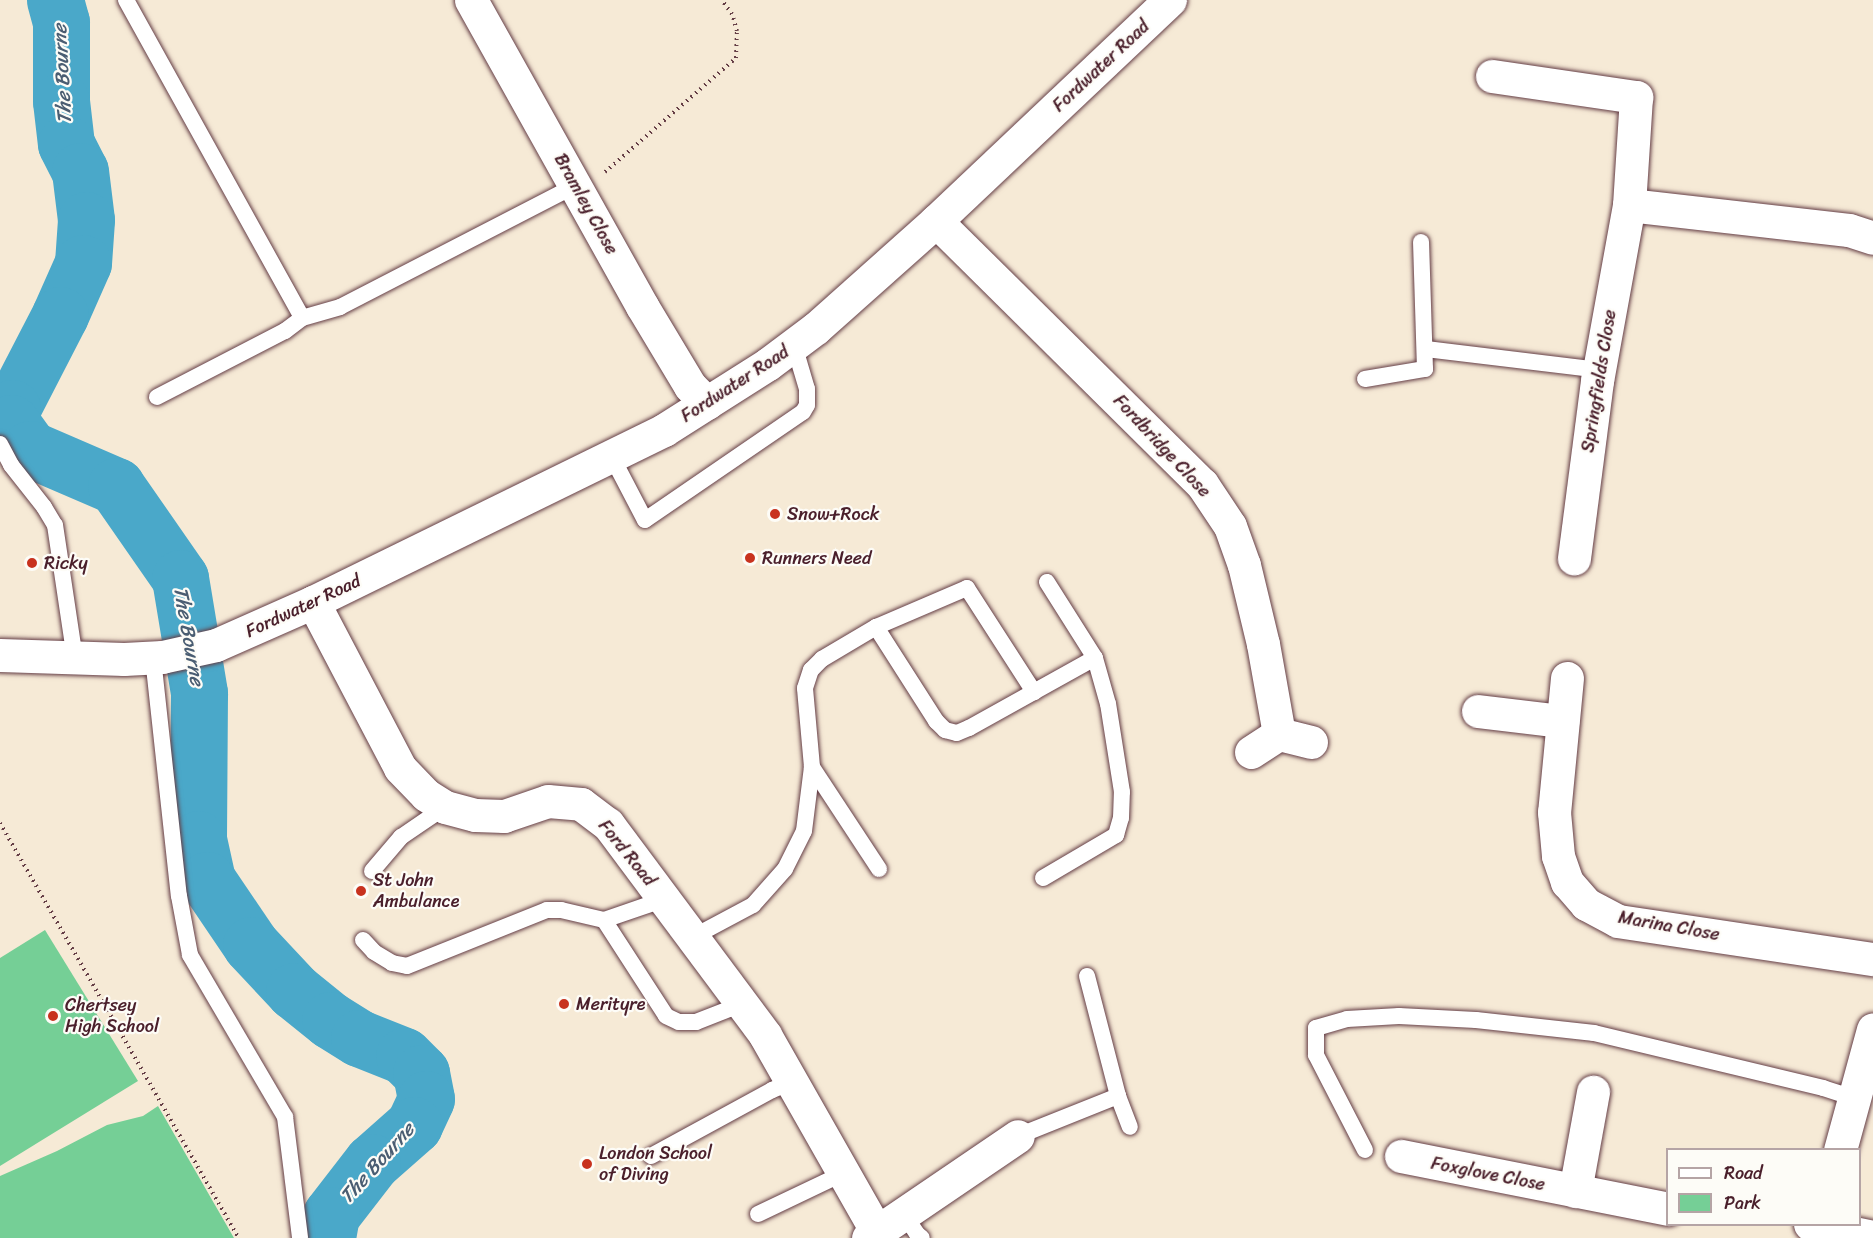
<!DOCTYPE html>
<html>
<head>
<meta charset="utf-8">
<style>
  body { margin:0 }
  #map { position:relative; width:1873px; height:1238px; overflow:hidden; background:#f6ead6; font-family:Sriracha,sans-serif }
  div>[style] { position:absolute }
  .green>* { inset:0; background:#75cf96 }
  .river>* { height:57px; margin:-28.5px; padding:0 28.5px; transform-origin:28.5px; border-radius:28.5px; background:#4aa8c9 }
  .path>* { height:4px; margin-top:-2px; transform-origin:0; background:repeating-linear-gradient(90deg,#643d45 0 1.5px,transparent 0 6px) }
  .roads { filter:drop-shadow(0 0 2px #643d45) drop-shadow(0 0 2px #643d45) }
  .lane>* { height:16px; margin:-8px; padding:0 8px; transform-origin:8px; border-radius:8px; background:#fff }
  .street>* { height:33px; margin:-16.5px; padding:0 16.5px; transform-origin:16.5px; border-radius:16.5px; background:#fff }
  .secondary>* { height:33px; margin:-16.5px; padding:0 16.5px; transform-origin:16.5px; border-radius:16.5px; background:#fff }
  .dots>* { width:16px; height:16px; translate:-50% -50%; box-sizing:border-box; border:3px solid #fdfcf7; border-radius:50% }
  span { translate:-50% -50%; white-space:nowrap; text-align:center; line-height:1.15; -webkit-text-stroke:4.5px #fdfcf7; paint-order:stroke }
  .street-label { font-size:18px; color:#4a1f2b }
  .poi-label { font-size:18px; color:#4a1f2b }
  .left { translate:0 -50%; text-align:left }
  .water-label { font-size:20px; color:#4a5d72; font-style:italic }
  .legend { position:absolute; left:1666px; top:1148px; width:195px; height:78px; box-sizing:border-box; background:#fdfcf7; border:2px solid #b5a4a5; margin:0; padding:8px 10px; list-style:none; font-size:18px; color:#4a1f2b }
  .legend li { display:flex; align-items:center; gap:12px; height:30px }
  .legend b { width:30px; border:2px solid #b5a4a5 }
</style>
</head>
<body>
<div id="map">
  <div class="green">
    <div style="clip-path:polygon(45px 930px,138px 1081px,0 1166px,0 958px)"></div>
    <div style="clip-path:polygon(158px 1106px,234px 1238px,0 1238px,0 1176px,57px 1151px,107px 1125px,143px 1116px)"></div>
  </div>
  <div class="river">
    <div style="left:55px;top:0;width:23px;rotate:75deg"></div>
    <div style="left:61px;top:22px;width:79px;rotate:90deg"></div>
    <div style="left:61px;top:101px;width:43px;rotate:83.4deg"></div>
    <div style="left:66px;top:144px;width:30px;rotate:63deg"></div>
    <div style="left:80px;top:171px;width:49px;rotate:83deg"></div>
    <div style="left:86px;top:220px;width:43px;rotate:94deg"></div>
    <div style="left:83px;top:263px;width:57px;rotate:113.9deg"></div>
    <div style="left:60px;top:315px;width:105px;rotate:117.3deg"></div>
    <div style="left:12px;top:408px;width:15px;rotate:94deg"></div>
    <div style="left:11px;top:423px;width:32px;rotate:54deg"></div>
    <div style="left:30px;top:449px;width:94px;rotate:23.3deg"></div>
    <div style="left:116px;top:486px;width:112px;rotate:55.2deg"></div>
    <div style="left:180px;top:578px;width:117px;rotate:80.6deg"></div>
    <div style="left:199px;top:693px;width:146px;rotate:90.4deg"></div>
    <div style="left:198px;top:839px;width:42px;rotate:77.6deg"></div>
    <div style="left:207px;top:880px;width:78px;rotate:55.9deg"></div>
    <div style="left:251px;top:945px;width:63px;rotate:46.9deg"></div>
    <div style="left:294px;top:991px;width:46px;rotate:38.9deg"></div>
    <div style="left:330px;top:1020px;width:34px;rotate:32deg"></div>
    <div style="left:359px;top:1038px;width:48px;rotate:21.8deg"></div>
    <div style="left:404px;top:1056px;width:24px;rotate:45deg"></div>
    <div style="left:421px;top:1073px;width:26px;rotate:79deg"></div>
    <div style="left:426px;top:1099px;width:29px;rotate:115deg"></div>
    <div style="left:414px;top:1125px;width:56px;rotate:138.6deg"></div>
    <div style="left:372px;top:1162px;width:67px;rotate:127.7deg"></div>
    <div style="left:331px;top:1215px;width:23px;rotate:100deg"></div>
  </div>
  <div class="path">
    <div style="left:605px;top:172px;width:174px;rotate:-41deg"></div>
    <div style="left:736px;top:58px;width:27px;rotate:-88deg"></div>
    <div style="left:737px;top:31px;width:18px;rotate:-106deg"></div>
    <div style="left:732px;top:14px;width:17px;rotate:-126deg"></div>
    <div style="left:0;top:823px;width:479px;rotate:60.1deg"></div>
  </div>
  <div class="roads">
    <div class="lane">
      <div style="left:126px;top:0;width:363px;rotate:61deg"></div>
      <div style="left:1426px;top:349px;width:174px;rotate:6.9deg"></div>
      <div style="left:1365px;top:379px;width:61px;rotate:-9.5deg"></div>
      <div style="left:1425px;top:369px;width:127px;rotate:-91.8deg"></div>
      <div style="left:157px;top:397px;width:144px;rotate:-27.3deg"></div>
      <div style="left:285px;top:331px;width:21px;rotate:-37deg"></div>
      <div style="left:302px;top:318px;width:40px;rotate:-16deg"></div>
      <div style="left:340px;top:307px;width:266px;rotate:-27.3deg"></div>
      <div style="left:0;top:444px;width:24px;rotate:62deg"></div>
      <div style="left:11px;top:465px;width:53px;rotate:51.8deg"></div>
      <div style="left:44px;top:507px;width:21px;rotate:59deg"></div>
      <div style="left:55px;top:525px;width:135px;rotate:81.5deg"></div>
      <div style="left:612px;top:457px;width:71px;rotate:62.4deg"></div>
      <div style="left:645px;top:520px;width:191px;rotate:-34.4deg"></div>
      <div style="left:803px;top:412px;width:8px;rotate:-60deg"></div>
      <div style="left:807px;top:405px;width:16px;rotate:-90deg"></div>
      <div style="left:807px;top:389px;width:46px;rotate:-106.5deg"></div>
      <div style="left:876px;top:627px;width:112px;rotate:57.4deg"></div>
      <div style="left:936px;top:721px;width:13px;rotate:45deg"></div>
      <div style="left:945px;top:730px;width:12px;rotate:14deg"></div>
      <div style="left:957px;top:733px;width:13px;rotate:-23deg"></div>
      <div style="left:969px;top:728px;width:144px;rotate:-29.1deg"></div>
      <div style="left:153px;top:658px;width:239px;rotate:83.8deg"></div>
      <div style="left:179px;top:896px;width:60px;rotate:79.4deg"></div>
      <div style="left:190px;top:955px;width:188px;rotate:59.6deg"></div>
      <div style="left:285px;top:1117px;width:122px;rotate:82.9deg"></div>
      <div style="left:812px;top:767px;width:122px;rotate:56.7deg"></div>
      <div style="left:372px;top:871px;width:45px;rotate:-49.5deg"></div>
      <div style="left:401px;top:837px;width:53px;rotate:-34.3deg"></div>
      <div style="left:1043px;top:878px;width:85px;rotate:-30.5deg"></div>
      <div style="left:1116px;top:835px;width:18px;rotate:-74deg"></div>
      <div style="left:1121px;top:818px;width:26px;rotate:-88deg"></div>
      <div style="left:1122px;top:792px;width:89px;rotate:-99deg"></div>
      <div style="left:1108px;top:704px;width:48px;rotate:-105.8deg"></div>
      <div style="left:1095px;top:658px;width:90px;rotate:-122.3deg"></div>
      <div style="left:604px;top:920px;width:114px;rotate:57.1deg"></div>
      <div style="left:666px;top:1016px;width:14px;rotate:25deg"></div>
      <div style="left:679px;top:1022px;width:17px"></div>
      <div style="left:696px;top:1022px;width:49px;rotate:-21.4deg"></div>
      <div style="left:693px;top:937px;width:68px;rotate:-28.1deg"></div>
      <div style="left:753px;top:905px;width:48px;rotate:-48.4deg"></div>
      <div style="left:785px;top:869px;width:42px;rotate:-63.4deg"></div>
      <div style="left:804px;top:831px;width:64px;rotate:-82.9deg"></div>
      <div style="left:812px;top:767px;width:79px;rotate:-95.1deg"></div>
      <div style="left:805px;top:688px;width:19px;rotate:-72deg"></div>
      <div style="left:811px;top:670px;width:16px;rotate:-45deg"></div>
      <div style="left:822px;top:659px;width:63px;rotate:-30.7deg"></div>
      <div style="left:876px;top:627px;width:99px;rotate:-23.2deg"></div>
      <div style="left:967px;top:588px;width:124px;rotate:57.2deg"></div>
      <div style="left:363px;top:940px;width:16px;rotate:47deg"></div>
      <div style="left:374px;top:952px;width:21px;rotate:31deg"></div>
      <div style="left:392px;top:963px;width:15px;rotate:11deg"></div>
      <div style="left:407px;top:966px;width:151px;rotate:-21.8deg"></div>
      <div style="left:547px;top:910px;width:14px"></div>
      <div style="left:561px;top:910px;width:44px;rotate:13.1deg"></div>
      <div style="left:604px;top:920px;width:65px;rotate:-19deg"></div>
      <div style="left:1087px;top:976px;width:124px;rotate:75.5deg"></div>
      <div style="left:1018px;top:1136px;width:108px;rotate:-21.8deg"></div>
      <div style="left:1118px;top:1096px;width:33px;rotate:69deg"></div>
      <div style="left:1365px;top:1150px;width:107px;rotate:-117.3deg"></div>
      <div style="left:1316px;top:1055px;width:27px;rotate:-90deg"></div>
      <div style="left:1316px;top:1028px;width:32px;rotate:-16deg"></div>
      <div style="left:1347px;top:1019px;width:52px;rotate:-3.3deg"></div>
      <div style="left:1399px;top:1016px;width:77px;rotate:3deg"></div>
      <div style="left:1476px;top:1020px;width:119px;rotate:6.3deg"></div>
      <div style="left:1594px;top:1033px;width:236px;rotate:13.5deg"></div>
      <div style="left:1823px;top:1088px;width:33px;rotate:18deg"></div>
      <div style="left:651px;top:1156px;width:138px;rotate:-28.6deg"></div>
      <div style="left:772px;top:1090px;width:22px;rotate:-22deg"></div>
      <div style="left:903px;top:1213px;width:25px;rotate:56deg"></div>
      <div style="left:917px;top:1234px;width:6px;rotate:39deg"></div>
      <div style="left:758px;top:1214px;width:95px;rotate:-25.5deg"></div>
    </div>
    <div class="street">
      <div style="left:471px;top:0;width:351px;rotate:60.8deg"></div>
      <div style="left:642px;top:306px;width:93px;rotate:59deg"></div>
      <div style="left:690px;top:386px;width:24px;rotate:45deg"></div>
      <div style="left:1492px;top:76px;width:146px;rotate:8.3deg"></div>
      <div style="left:1636px;top:97px;width:108px;rotate:93.7deg"></div>
      <div style="left:1629px;top:205px;width:179px;rotate:100.3deg"></div>
      <div style="left:1597px;top:381px;width:179px;rotate:97.4deg"></div>
      <div style="left:1629px;top:205px;width:221px;rotate:6.5deg"></div>
      <div style="left:1849px;top:230px;width:25px;rotate:18deg"></div>
      <div style="left:936px;top:221px;width:374px;rotate:44.7deg"></div>
      <div style="left:1202px;top:484px;width:50px;rotate:56.3deg"></div>
      <div style="left:1230px;top:526px;width:41px;rotate:70.3deg"></div>
      <div style="left:1244px;top:565px;width:81px;rotate:76.5deg"></div>
      <div style="left:1263px;top:644px;width:91px;rotate:79.9deg"></div>
      <div style="left:313px;top:602px;width:187px;rotate:62.3deg"></div>
      <div style="left:400px;top:768px;width:37px;rotate:46deg"></div>
      <div style="left:426px;top:795px;width:22px;rotate:32deg"></div>
      <div style="left:445px;top:807px;width:31px;rotate:15deg"></div>
      <div style="left:475px;top:815px;width:29px;rotate:2deg"></div>
      <div style="left:504px;top:816px;width:46px;rotate:-18.8deg"></div>
      <div style="left:548px;top:801px;width:33px;rotate:5deg"></div>
      <div style="left:581px;top:804px;width:34px;rotate:37deg"></div>
      <div style="left:608px;top:824px;width:263px;rotate:53.3deg"></div>
      <div style="left:765px;top:1035px;width:227px;rotate:60.4deg"></div>
      <div style="left:1567px;top:678px;width:135px;rotate:95.5deg"></div>
      <div style="left:1554px;top:812px;width:44px;rotate:84.8deg"></div>
      <div style="left:1558px;top:856px;width:28px;rotate:71deg"></div>
      <div style="left:1567px;top:882px;width:29px;rotate:49deg"></div>
      <div style="left:1586px;top:904px;width:36px;rotate:28deg"></div>
      <div style="left:1618px;top:921px;width:258px;rotate:8.5deg"></div>
      <div style="left:1478px;top:711px;width:85px;rotate:6.8deg"></div>
      <div style="left:1251px;top:752px;width:33px;rotate:-33deg"></div>
      <div style="left:1279px;top:734px;width:33px;rotate:14deg"></div>
      <div style="left:1840px;top:1150px;width:125px;rotate:-74.7deg"></div>
      <div style="left:1401px;top:1156px;width:272px;rotate:11.2deg"></div>
      <div style="left:1575px;top:1191px;width:101px;rotate:-79.7deg"></div>
      <div style="left:1810px;top:1224px;width:64px;rotate:11.7deg"></div>
      <div style="left:868px;top:1238px;width:181px;rotate:-34.2deg"></div>
    </div>
    <div class="secondary">
      <div style="left:0;top:655px;width:124px;rotate:1.8deg"></div>
      <div style="left:124px;top:659px;width:38px;rotate:-3deg"></div>
      <div style="left:162px;top:657px;width:55px;rotate:-12.5deg"></div>
      <div style="left:216px;top:645px;width:106px;rotate:-23.9deg"></div>
      <div style="left:313px;top:602px;width:391px;rotate:-26.1deg"></div>
      <div style="left:664px;top:430px;width:123px;rotate:-32.4deg"></div>
      <div style="left:768px;top:364px;width:60px;rotate:-36.9deg"></div>
      <div style="left:816px;top:328px;width:161px;rotate:-41.7deg"></div>
      <div style="left:936px;top:221px;width:322px;rotate:-43.4deg"></div>
    </div>
  </div>
  <div class="dots">
    <div style="left:775px;top:514px;background:#c8321e"></div>
    <div style="left:750px;top:558px;background:#c8321e"></div>
    <div style="left:32px;top:563px;background:#c8321e"></div>
    <div style="left:361px;top:891px;background:#c8321e"></div>
    <div style="left:564px;top:1004px;background:#c8321e"></div>
    <div style="left:53px;top:1016px;background:#c8321e"></div>
    <div style="left:587px;top:1164px;background:#c8321e"></div>
  </div>
  <div class="street-label">
    <span style="left:1101px;top:66px;rotate:-43deg">Fordwater Road</span>
    <span style="left:586px;top:204px;rotate:61deg">Bramley Close</span>
    <span style="left:1599px;top:381px;rotate:-81deg">Springfields Close</span>
    <span style="left:735px;top:384px;rotate:-33deg">Fordwater Road</span>
    <span style="left:1162px;top:446px;rotate:47deg">Fordbridge Close</span>
    <span style="left:303px;top:606px;rotate:-25deg">Fordwater Road</span>
    <span style="left:627px;top:853px;rotate:51deg">Ford Road</span>
    <span style="left:1669px;top:926px;rotate:10deg">Marina Close</span>
    <span style="left:1488px;top:1174px;rotate:11deg">Foxglove Close</span>
  </div>
  <div class="poi-label">
    <span class="left" style="left:787px;top:514px">Snow+Rock</span>
    <span class="left" style="left:762px;top:558px">Runners Need</span>
    <span class="left" style="left:44px;top:563px">Ricky</span>
    <span class="left" style="left:373px;top:891px">St John<br>Ambulance</span>
    <span class="left" style="left:576px;top:1004px">Merityre</span>
    <span class="left" style="left:65px;top:1016px">Chertsey<br>High School</span>
    <span class="left" style="left:599px;top:1164px">London School<br>of Diving</span>
  </div>
  <div class="water-label">
    <span style="left:62px;top:74px;rotate:-93deg">The Bourne</span>
    <span style="left:189px;top:636px;rotate:80deg">The Bourne</span>
    <span style="left:377px;top:1163px;rotate:-48deg">The Bourne</span>
  </div>
  <ul class="legend">
  <li><b style="height:8px;background:#fff"></b>Road</li>
  <li><b style="height:16px;background:#75cf96"></b>Park</li>
  </ul>
</div>
</body>
</html>
